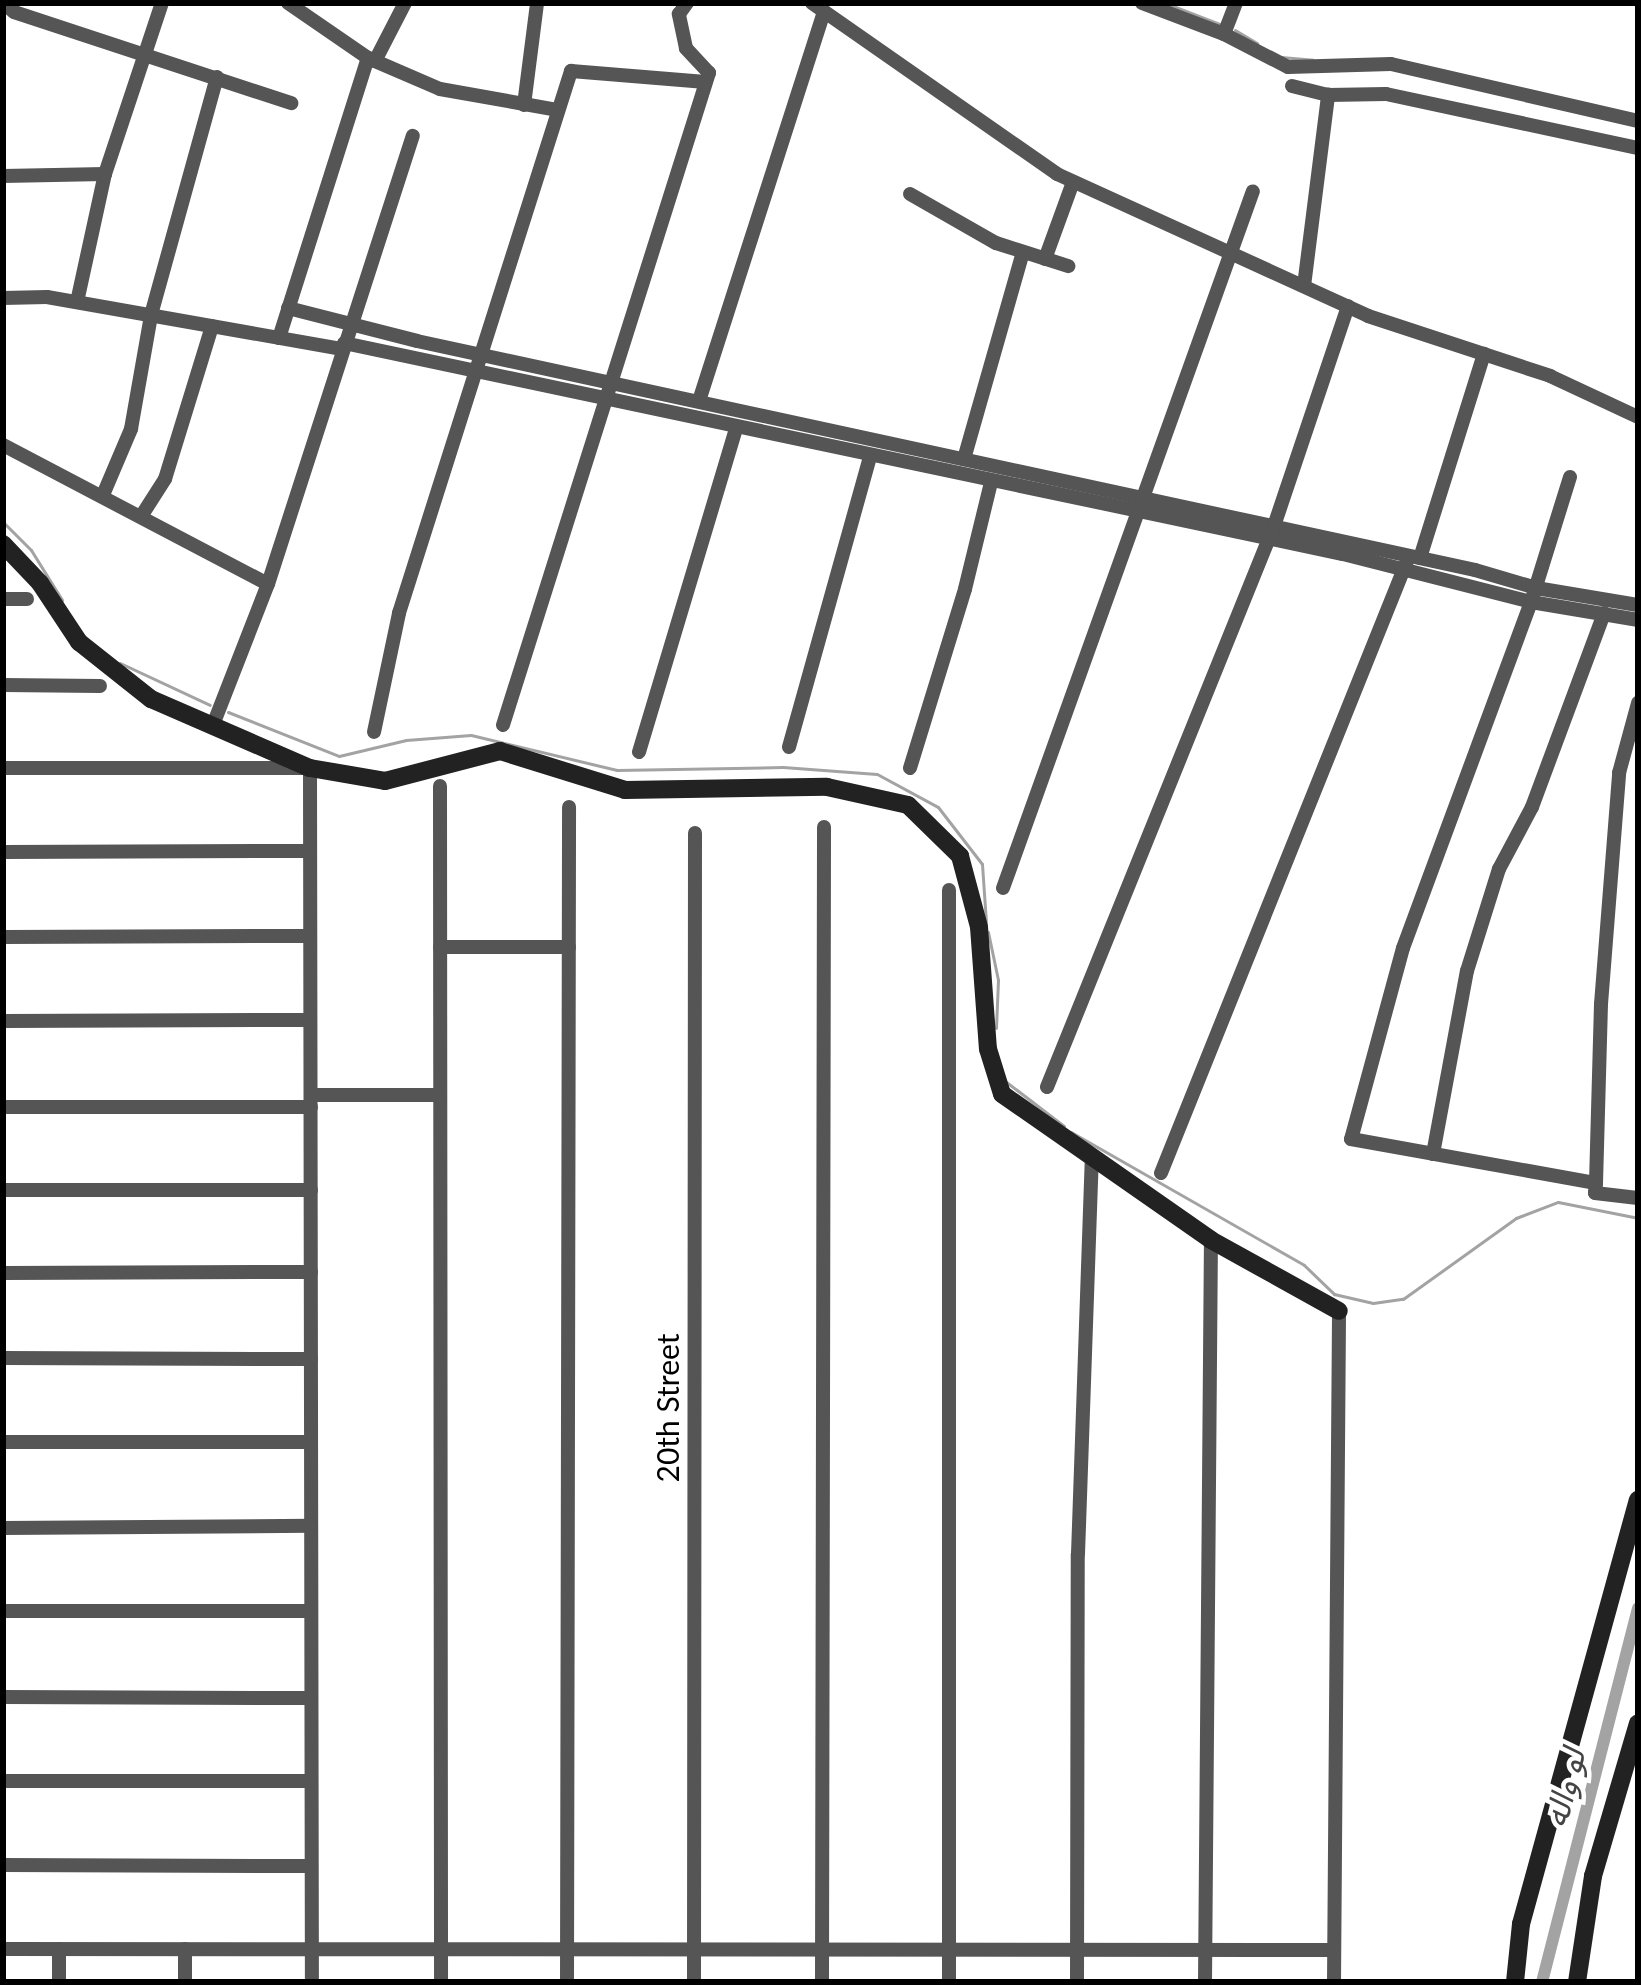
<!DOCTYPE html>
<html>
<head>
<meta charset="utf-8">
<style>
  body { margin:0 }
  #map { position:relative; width:1641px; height:1985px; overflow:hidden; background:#fff; font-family:Lato,"Noto Sans Arabic",sans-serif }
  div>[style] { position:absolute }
  .stream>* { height:3px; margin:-1.5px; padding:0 1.5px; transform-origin:1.5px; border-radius:1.5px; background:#a3a3a3 }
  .canal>* { height:12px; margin:-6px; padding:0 6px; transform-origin:6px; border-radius:6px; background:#a3a3a3 }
  .street>* { height:14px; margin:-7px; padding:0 7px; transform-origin:7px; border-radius:7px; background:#555 }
  .secondary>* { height:18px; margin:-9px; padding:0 9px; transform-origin:9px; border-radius:9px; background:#222 }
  span { translate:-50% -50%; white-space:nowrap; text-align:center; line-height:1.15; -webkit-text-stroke:9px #fff; paint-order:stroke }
  .street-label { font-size:30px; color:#000 }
  .water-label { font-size:33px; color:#444; font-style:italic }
  .frame { position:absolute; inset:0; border:6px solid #000; pointer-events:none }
</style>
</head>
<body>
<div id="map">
  <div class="stream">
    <div style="left:1165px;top:3px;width:59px;rotate:20.9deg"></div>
    <div style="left:1235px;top:30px;width:26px;rotate:31deg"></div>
    <div style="left:1281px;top:57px;width:32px;rotate:5deg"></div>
    <div style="left:3px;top:522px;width:40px;rotate:45deg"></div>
    <div style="left:31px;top:550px;width:59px;rotate:58.2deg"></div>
    <div style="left:120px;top:663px;width:99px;rotate:25deg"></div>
    <div style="left:228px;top:712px;width:119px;rotate:21.6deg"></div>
    <div style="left:339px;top:756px;width:69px;rotate:-13.4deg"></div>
    <div style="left:406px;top:740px;width:65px;rotate:-4.4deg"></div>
    <div style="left:471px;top:735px;width:150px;rotate:13.5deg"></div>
    <div style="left:617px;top:770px;width:166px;rotate:-1deg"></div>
    <div style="left:783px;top:767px;width:94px;rotate:4.3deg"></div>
    <div style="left:877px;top:774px;width:69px;rotate:28.4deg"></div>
    <div style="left:938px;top:807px;width:72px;rotate:52.3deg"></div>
    <div style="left:982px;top:864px;width:58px;rotate:86.1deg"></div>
    <div style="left:988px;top:932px;width:49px;rotate:78.2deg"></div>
    <div style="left:998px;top:980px;width:48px;rotate:92.4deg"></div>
    <div style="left:1005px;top:1081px;width:74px;rotate:37.3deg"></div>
    <div style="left:1071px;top:1132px;width:268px;rotate:29.7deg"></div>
    <div style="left:1304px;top:1265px;width:42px;rotate:44deg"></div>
    <div style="left:1334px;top:1294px;width:40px;rotate:13deg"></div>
    <div style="left:1373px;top:1303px;width:30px;rotate:-8deg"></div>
    <div style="left:1403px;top:1299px;width:139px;rotate:-35.6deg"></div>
    <div style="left:1516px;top:1218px;width:45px;rotate:-20.9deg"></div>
    <div style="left:1558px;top:1202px;width:82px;rotate:11.3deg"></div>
  </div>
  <div class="canal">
    <div style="left:1542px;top:1982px;width:386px;rotate:-75.6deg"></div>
  </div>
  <div class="street">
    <div style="left:3px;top:3px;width:14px;rotate:39deg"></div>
    <div style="left:14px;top:12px;width:292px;rotate:18.2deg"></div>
    <div style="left:812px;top:3px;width:299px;rotate:34.9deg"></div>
    <div style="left:1057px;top:174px;width:342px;rotate:24.5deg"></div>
    <div style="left:1368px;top:316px;width:192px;rotate:18.2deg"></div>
    <div style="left:1550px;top:376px;width:97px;rotate:25deg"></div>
    <div style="left:1142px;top:3px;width:88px;rotate:20.7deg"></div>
    <div style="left:1224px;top:34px;width:72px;rotate:27.3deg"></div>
    <div style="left:1288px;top:67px;width:103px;rotate:-1.7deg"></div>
    <div style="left:1391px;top:64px;width:253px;rotate:13deg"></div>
    <div style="left:1224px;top:34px;width:33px;rotate:-69deg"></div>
    <div style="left:368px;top:58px;width:78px;rotate:23.3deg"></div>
    <div style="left:440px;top:89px;width:120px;rotate:10.1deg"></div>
    <div style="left:375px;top:61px;width:65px;rotate:-62.7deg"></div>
    <div style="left:1292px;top:86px;width:37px;rotate:14deg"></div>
    <div style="left:1328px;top:95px;width:58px;rotate:-1deg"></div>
    <div style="left:1386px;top:94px;width:258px;rotate:12.1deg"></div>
    <div style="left:524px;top:105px;width:103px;rotate:-82.7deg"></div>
    <div style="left:3px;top:176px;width:102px;rotate:-1.1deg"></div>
    <div style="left:910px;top:194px;width:99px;rotate:29.7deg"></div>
    <div style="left:996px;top:243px;width:76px;rotate:17.7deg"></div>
    <div style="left:1045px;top:259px;width:82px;rotate:-70deg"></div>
    <div style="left:1304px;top:286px;width:193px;rotate:-82.8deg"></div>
    <div style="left:3px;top:298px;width:44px;rotate:-1.3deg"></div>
    <div style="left:47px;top:297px;width:300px;rotate:10deg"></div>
    <div style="left:77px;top:302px;width:131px;rotate:-77.7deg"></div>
    <div style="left:105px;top:174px;width:180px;rotate:-71.6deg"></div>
    <div style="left:288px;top:308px;width:133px;rotate:14.3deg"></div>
    <div style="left:417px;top:341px;width:1082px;rotate:12.21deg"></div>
    <div style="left:1475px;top:570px;width:64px;rotate:16.4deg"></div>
    <div style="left:1536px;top:588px;width:103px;rotate:9.5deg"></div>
    <div style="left:279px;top:338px;width:294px;rotate:-72.4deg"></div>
    <div style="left:368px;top:58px;width:97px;rotate:-145.5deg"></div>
    <div style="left:344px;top:343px;width:1021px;rotate:11.93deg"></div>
    <div style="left:1343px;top:554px;width:194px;rotate:14.3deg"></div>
    <div style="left:1531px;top:602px;width:109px;rotate:9.5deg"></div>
    <div style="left:699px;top:401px;width:409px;rotate:-72.2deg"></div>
    <div style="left:3px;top:445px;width:299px;rotate:27.7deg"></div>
    <div style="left:964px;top:459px;width:215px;rotate:-74.1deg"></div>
    <div style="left:1570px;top:477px;width:131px;rotate:107.3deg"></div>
    <div style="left:1531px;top:602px;width:369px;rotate:110.3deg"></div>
    <div style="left:1403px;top:948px;width:198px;rotate:105.2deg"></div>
    <div style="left:1351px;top:1139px;width:249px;rotate:10.2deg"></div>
    <div style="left:1596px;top:1183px;width:10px;rotate:96deg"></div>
    <div style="left:1595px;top:1193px;width:43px;rotate:6.6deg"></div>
    <div style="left:103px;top:495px;width:72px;rotate:-67deg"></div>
    <div style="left:131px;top:429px;width:116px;rotate:-80deg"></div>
    <div style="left:151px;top:315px;width:247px;rotate:-74.5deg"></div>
    <div style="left:142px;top:515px;width:43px;rotate:-57.4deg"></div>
    <div style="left:165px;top:479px;width:160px;rotate:-72.9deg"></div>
    <div style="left:1420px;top:558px;width:214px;rotate:-72.6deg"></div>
    <div style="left:3px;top:599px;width:24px"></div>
    <div style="left:3px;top:685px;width:97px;rotate:0.6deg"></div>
    <div style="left:213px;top:725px;width:151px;rotate:-68.7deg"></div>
    <div style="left:268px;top:584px;width:471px;rotate:-72.1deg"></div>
    <div style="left:503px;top:725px;width:684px;rotate:-72.47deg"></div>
    <div style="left:709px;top:73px;width:34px;rotate:-133deg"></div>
    <div style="left:686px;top:48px;width:35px;rotate:-102deg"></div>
    <div style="left:679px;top:14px;width:14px;rotate:-54deg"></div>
    <div style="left:374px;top:732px;width:122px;rotate:-78.1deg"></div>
    <div style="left:399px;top:613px;width:569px;rotate:-72.39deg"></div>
    <div style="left:571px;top:71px;width:135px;rotate:4.7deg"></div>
    <div style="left:789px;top:747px;width:302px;rotate:-74.4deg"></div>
    <div style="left:639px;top:752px;width:340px;rotate:-73.3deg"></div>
    <div style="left:3px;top:768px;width:307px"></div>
    <div style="left:310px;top:768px;width:1214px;rotate:89.91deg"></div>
    <div style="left:910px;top:768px;width:187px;rotate:-72.9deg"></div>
    <div style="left:965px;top:589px;width:110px;rotate:-76.3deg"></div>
    <div style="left:440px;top:786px;width:1196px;rotate:89.95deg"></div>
    <div style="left:3px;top:852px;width:307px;rotate:-0.2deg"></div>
    <div style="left:1003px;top:888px;width:740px;rotate:-70.27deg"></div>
    <div style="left:949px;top:890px;width:1092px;rotate:90deg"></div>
    <div style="left:3px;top:937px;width:307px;rotate:-0.2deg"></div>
    <div style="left:440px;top:947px;width:129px"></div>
    <div style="left:3px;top:1021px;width:307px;rotate:-0.2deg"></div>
    <div style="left:1047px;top:1087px;width:605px;rotate:-67.97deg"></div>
    <div style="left:1274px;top:526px;width:232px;rotate:-71.4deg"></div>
    <div style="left:311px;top:1095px;width:129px"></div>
    <div style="left:3px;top:1107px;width:308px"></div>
    <div style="left:1433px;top:1154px;width:186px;rotate:-79.5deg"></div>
    <div style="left:1467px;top:971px;width:107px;rotate:-72.6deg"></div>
    <div style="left:1499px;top:869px;width:70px;rotate:-62deg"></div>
    <div style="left:1532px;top:807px;width:207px;rotate:-69.6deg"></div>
    <div style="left:1161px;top:1173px;width:660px;rotate:-68.1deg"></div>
    <div style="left:1596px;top:1183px;width:179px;rotate:-88.4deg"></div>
    <div style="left:1601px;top:1004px;width:232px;rotate:-85.5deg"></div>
    <div style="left:1619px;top:773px;width:73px;rotate:-74.8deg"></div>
    <div style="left:3px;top:1190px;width:308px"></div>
    <div style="left:3px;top:1273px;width:308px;rotate:-0.2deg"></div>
    <div style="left:3px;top:1358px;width:308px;rotate:0.2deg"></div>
    <div style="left:3px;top:1442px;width:308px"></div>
    <div style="left:3px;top:1528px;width:308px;rotate:-0.4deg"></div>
    <div style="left:3px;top:1611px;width:308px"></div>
    <div style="left:3px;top:1697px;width:308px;rotate:0.2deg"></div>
    <div style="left:3px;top:1781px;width:308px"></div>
    <div style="left:3px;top:1865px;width:308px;rotate:0.2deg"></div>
    <div style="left:3px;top:1949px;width:1331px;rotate:0.04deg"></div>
    <div style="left:59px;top:1982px;width:33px;rotate:-90deg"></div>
    <div style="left:185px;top:1982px;width:33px;rotate:-90deg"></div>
    <div style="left:567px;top:1982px;width:1175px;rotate:-89.9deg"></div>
    <div style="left:694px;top:1982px;width:1149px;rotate:-89.95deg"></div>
    <div style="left:822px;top:1982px;width:1155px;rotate:-89.9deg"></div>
    <div style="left:1077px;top:1982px;width:428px;rotate:-89.9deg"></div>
    <div style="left:1078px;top:1554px;width:397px;rotate:-88deg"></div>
    <div style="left:1205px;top:1982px;width:742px;rotate:-89.54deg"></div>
    <div style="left:1334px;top:1982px;width:671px;rotate:-89.57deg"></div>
  </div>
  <div class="secondary">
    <div style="left:3px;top:544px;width:54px;rotate:46.5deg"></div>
    <div style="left:40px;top:583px;width:71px;rotate:56.5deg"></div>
    <div style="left:79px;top:642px;width:92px;rotate:38.4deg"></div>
    <div style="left:151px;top:699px;width:173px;rotate:23.5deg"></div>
    <div style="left:310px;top:768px;width:76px;rotate:9.8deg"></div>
    <div style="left:385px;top:781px;width:119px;rotate:-14.6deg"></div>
    <div style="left:500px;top:751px;width:131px;rotate:17.3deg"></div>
    <div style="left:625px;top:790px;width:202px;rotate:-0.9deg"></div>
    <div style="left:827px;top:787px;width:83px;rotate:12.5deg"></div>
    <div style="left:908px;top:805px;width:73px;rotate:44.4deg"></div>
    <div style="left:960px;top:856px;width:73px;rotate:75deg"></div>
    <div style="left:979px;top:927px;width:122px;rotate:85.8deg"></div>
    <div style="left:988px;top:1049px;width:47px;rotate:72.7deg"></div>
    <div style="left:1002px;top:1094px;width:255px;rotate:34.9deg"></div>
    <div style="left:1211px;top:1240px;width:146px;rotate:29deg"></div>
    <div style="left:1515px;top:1982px;width:58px;rotate:-84.1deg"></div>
    <div style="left:1521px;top:1924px;width:440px;rotate:-74.6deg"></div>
    <div style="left:1577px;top:1982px;width:107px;rotate:-81.4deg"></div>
    <div style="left:1593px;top:1876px;width:159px;rotate:-73.6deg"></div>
  </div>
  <div class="street-label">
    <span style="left:667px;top:1408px;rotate:-90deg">20th Street</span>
  </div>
  <div class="water-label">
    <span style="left:1564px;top:1788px;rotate:-76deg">لو واله</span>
  </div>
  <div class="frame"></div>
</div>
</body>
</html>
